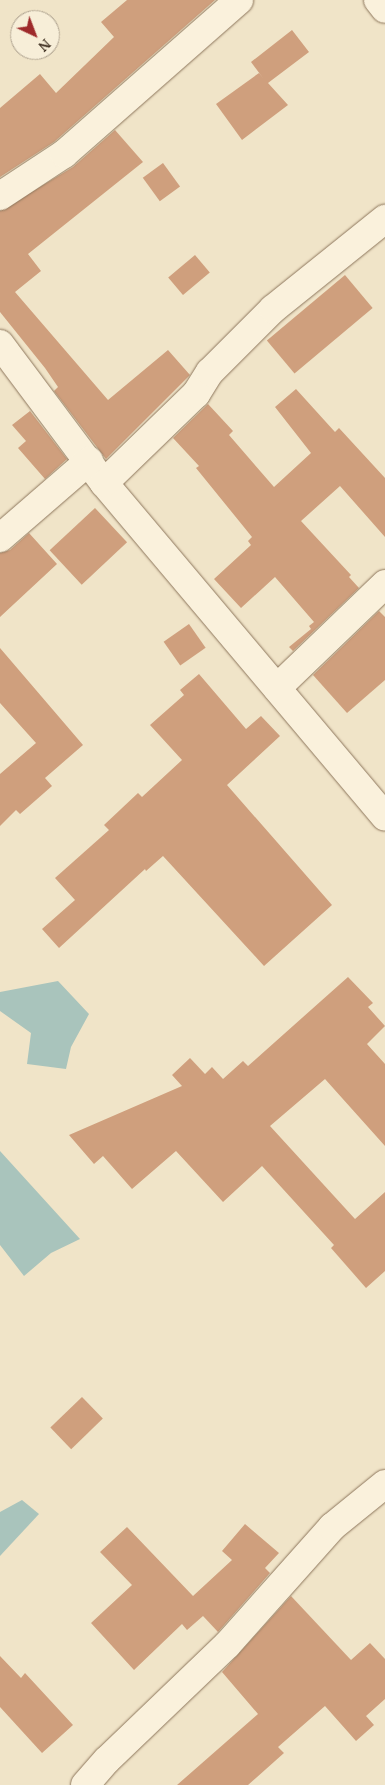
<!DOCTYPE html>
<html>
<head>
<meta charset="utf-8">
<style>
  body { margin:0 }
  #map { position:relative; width:385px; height:1785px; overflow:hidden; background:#f0e4c8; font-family:"PT Serif",serif }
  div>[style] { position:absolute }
  .water>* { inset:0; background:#a9c4bc }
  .building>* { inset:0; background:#cf9f7d; transform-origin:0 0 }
  .roads { filter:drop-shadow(0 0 1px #8d765c) drop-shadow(0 0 1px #8d765c) }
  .minor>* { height:28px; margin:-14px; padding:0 14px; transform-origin:14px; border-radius:14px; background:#faf1dc }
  span { translate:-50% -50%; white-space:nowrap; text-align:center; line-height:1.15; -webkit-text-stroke:4px #f7eed8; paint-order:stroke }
  .north { position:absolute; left:10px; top:10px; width:50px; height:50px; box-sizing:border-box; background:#f7eed8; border:1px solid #ada18e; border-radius:50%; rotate:137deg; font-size:14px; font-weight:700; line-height:20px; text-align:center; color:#3d2e20 }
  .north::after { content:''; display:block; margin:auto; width:18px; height:22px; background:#9e2a2b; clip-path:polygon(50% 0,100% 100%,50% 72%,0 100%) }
</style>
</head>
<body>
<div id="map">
  <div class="water">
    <div style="clip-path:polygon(58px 981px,89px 1014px,71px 1047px,66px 1069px,27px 1064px,31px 1033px,0 1011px,0 992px)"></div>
    <div style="clip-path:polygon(0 1151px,80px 1239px,51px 1253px,24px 1276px,0 1245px)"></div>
    <div style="clip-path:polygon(22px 1500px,39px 1514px,0 1556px,0 1512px)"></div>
  </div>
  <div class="building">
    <div style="clip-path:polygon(127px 0,215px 0,54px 142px,0 177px,0 108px,40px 74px,56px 93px,114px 37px,101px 22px)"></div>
    <div style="clip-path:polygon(292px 30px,309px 52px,268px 83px,288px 105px,242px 140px,216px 104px,259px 73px,263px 78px,251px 62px)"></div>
    <div style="clip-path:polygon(115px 130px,143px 162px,28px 254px,41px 271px,15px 292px,108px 400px,168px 350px,190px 375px,106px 459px,54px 391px,58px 387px,45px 368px,0 312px,0 211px,73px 167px)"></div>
    <div style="left:163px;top:163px;width:29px;height:25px;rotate:54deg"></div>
    <div style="left:195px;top:255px;width:23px;height:35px;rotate:50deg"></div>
    <div style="left:345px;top:275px;width:43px;height:102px;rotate:50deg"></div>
    <div style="clip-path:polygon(296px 389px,335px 432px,339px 428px,385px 478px,385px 537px,340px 486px,301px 521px,351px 575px,349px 577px,359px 588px,293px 651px,289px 647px,311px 629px,309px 626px,314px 622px,275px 577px,241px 608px,214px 579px,251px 545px,248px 541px,252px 537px,196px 468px,199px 466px,173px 438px,208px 404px,233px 431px,229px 435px,274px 487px,311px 453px,275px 407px)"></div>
    <div style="clip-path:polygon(30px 411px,67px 459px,45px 479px,18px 448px,26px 441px,12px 425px)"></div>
    <div style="left:95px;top:508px;width:47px;height:62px;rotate:47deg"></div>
    <div style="clip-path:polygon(29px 533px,57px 564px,0 617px,0 553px,10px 550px)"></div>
    <div style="clip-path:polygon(379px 611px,385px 617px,385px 680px,347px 713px,313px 675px)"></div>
    <div style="left:189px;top:624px;width:29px;height:31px;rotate:55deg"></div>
    <div style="clip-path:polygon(0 648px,83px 745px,45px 778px,52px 786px,20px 814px,16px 810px,0 826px,0 774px,36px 743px,0 703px)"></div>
    <div style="clip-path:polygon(199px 674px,246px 729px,261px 716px,280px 736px,227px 785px,332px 905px,264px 966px,163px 856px,146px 871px,145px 869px,59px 948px,42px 929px,75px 900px,55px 878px,109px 830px,104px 825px,138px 793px,142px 797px,182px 760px,150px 725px,184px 695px,180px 690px)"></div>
    <div style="clip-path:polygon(348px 977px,373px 1003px,368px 1007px,385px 1026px,367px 1044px,385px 1064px,385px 1146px,325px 1079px,270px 1126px,355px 1219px,385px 1192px,385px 1271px,366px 1288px,331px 1248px,334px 1245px,262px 1166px,223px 1202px,176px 1151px,132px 1189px,103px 1156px,94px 1164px,69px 1135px,182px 1086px,172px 1075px,190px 1058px,205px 1074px,212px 1067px,223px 1079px,243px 1061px,248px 1066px)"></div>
    <div style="left:82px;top:1397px;width:30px;height:44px;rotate:46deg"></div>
    <div style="clip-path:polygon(245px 1524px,279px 1553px,265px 1568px,270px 1573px,218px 1632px,203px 1616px,187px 1630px,182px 1624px,134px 1670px,91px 1623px,132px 1585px,100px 1552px,127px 1527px,193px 1596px,232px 1560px,222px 1551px)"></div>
    <div style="clip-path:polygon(291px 1596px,351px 1660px,370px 1643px,385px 1659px,385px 1699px,366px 1716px,374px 1725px,356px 1741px,325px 1706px,278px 1747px,284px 1753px,248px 1785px,177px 1785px,258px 1714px,222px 1672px)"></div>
    <div style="clip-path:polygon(0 1656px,21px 1678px,25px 1673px,73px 1725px,42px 1753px,0 1707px)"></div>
  </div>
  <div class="roads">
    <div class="minor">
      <div style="left:378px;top:0;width:11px;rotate:52deg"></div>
      <div style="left:0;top:196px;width:77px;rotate:-33.3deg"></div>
      <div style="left:64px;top:154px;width:233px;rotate:-41.3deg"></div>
      <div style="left:0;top:344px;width:174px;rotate:53.2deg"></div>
      <div style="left:104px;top:483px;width:436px;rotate:49.9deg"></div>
      <div style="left:104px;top:483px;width:128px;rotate:-44.1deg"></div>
      <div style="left:196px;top:394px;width:26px;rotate:-58deg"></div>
      <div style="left:210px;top:372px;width:89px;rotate:-45deg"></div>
      <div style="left:273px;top:309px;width:144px;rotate:-38.8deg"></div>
      <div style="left:0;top:538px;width:118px;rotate:-40.9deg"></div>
      <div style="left:277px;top:688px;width:150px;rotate:-43.9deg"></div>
      <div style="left:85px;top:1785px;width:33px;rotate:-49deg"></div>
      <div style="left:107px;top:1760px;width:166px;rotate:-43.8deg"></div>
      <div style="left:227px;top:1645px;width:158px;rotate:-48.3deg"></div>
      <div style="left:332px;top:1527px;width:68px;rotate:-39.1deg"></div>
    </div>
  </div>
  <div class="north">N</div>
</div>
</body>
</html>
